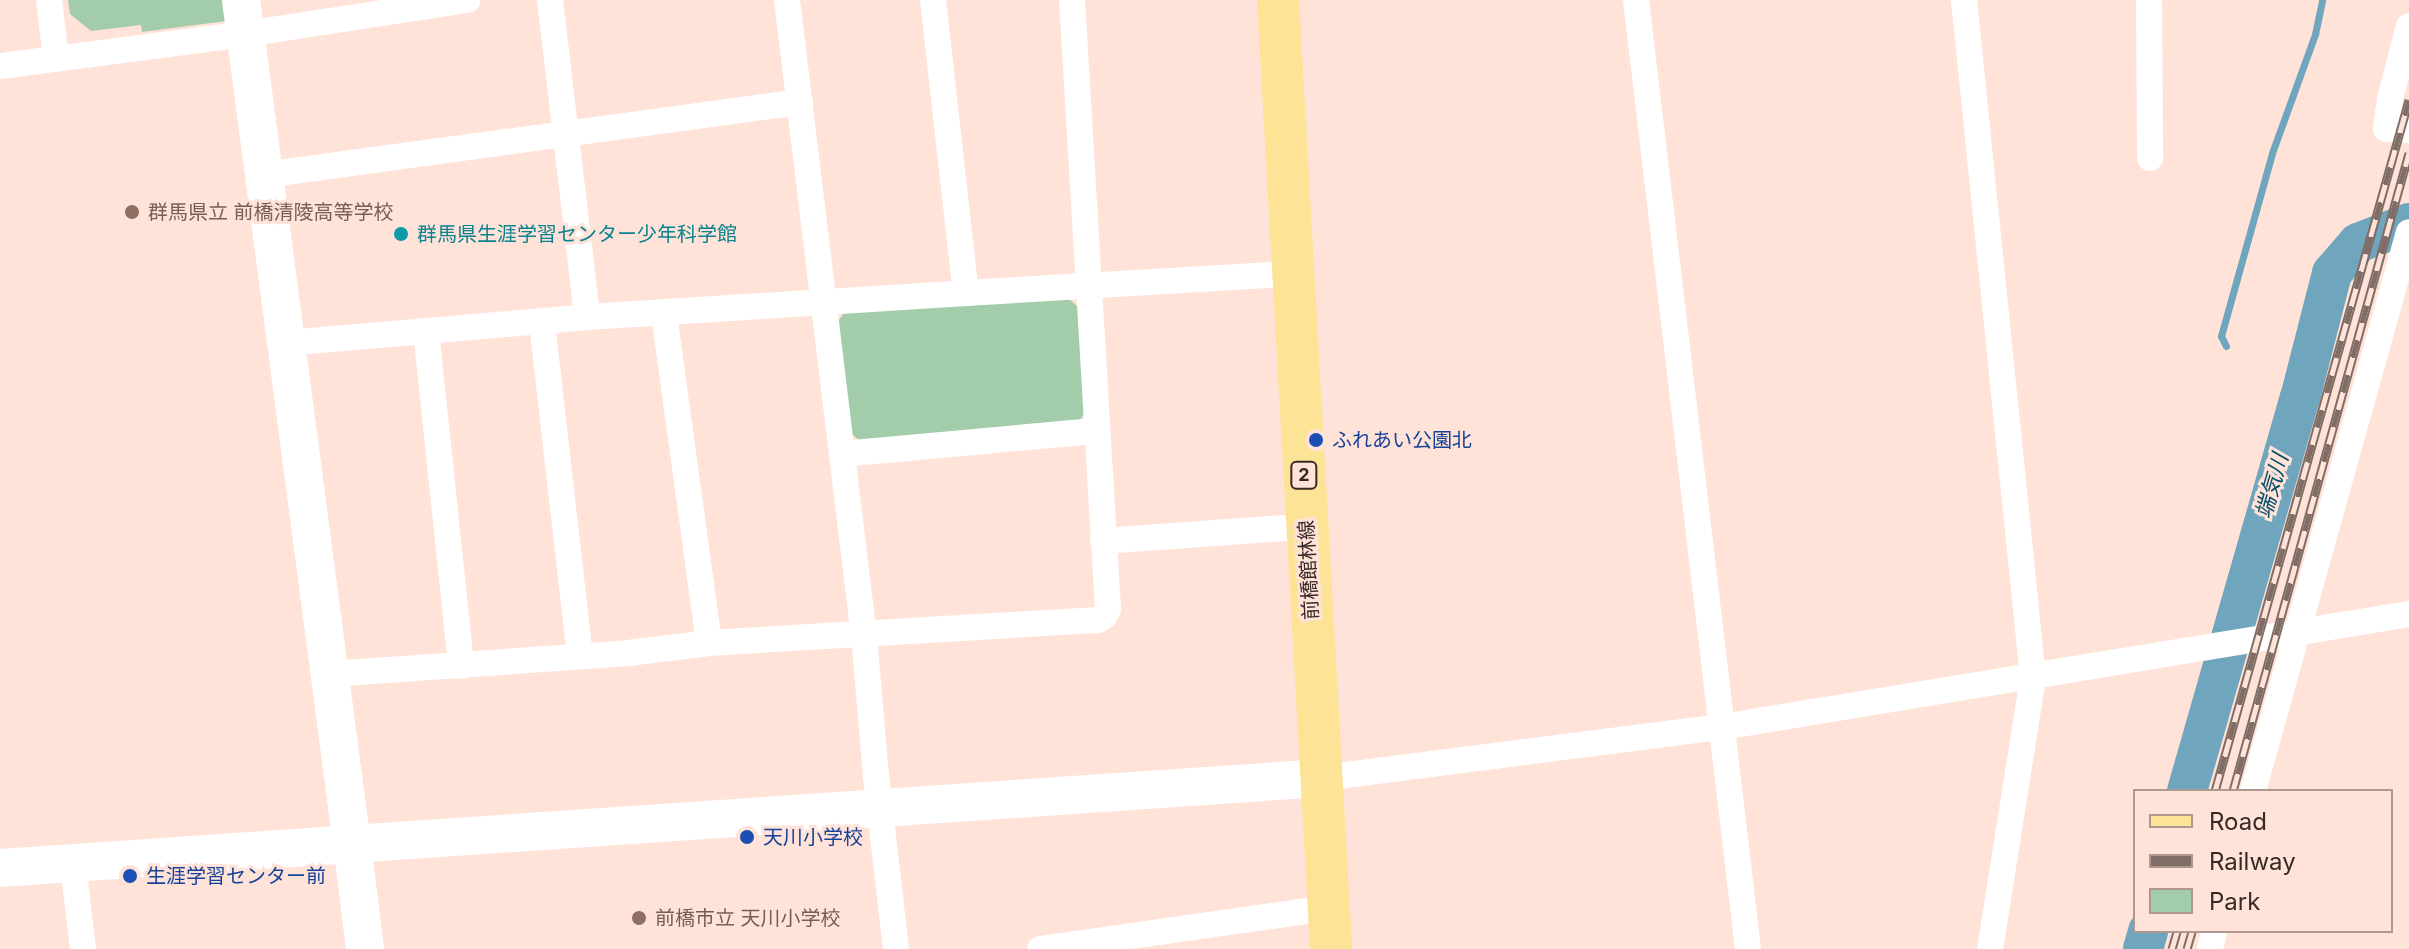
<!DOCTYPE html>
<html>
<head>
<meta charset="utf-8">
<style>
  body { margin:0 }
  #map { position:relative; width:2409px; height:949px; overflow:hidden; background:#ffe2d8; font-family:Inter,"Noto Sans JP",sans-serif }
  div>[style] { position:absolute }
  .green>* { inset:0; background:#a3ccaa }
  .stream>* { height:7px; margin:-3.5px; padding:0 3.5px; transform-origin:3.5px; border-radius:3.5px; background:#70a6bd }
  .river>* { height:40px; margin:-20px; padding:0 20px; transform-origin:20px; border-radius:20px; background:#70a6bd }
  .street>* { height:26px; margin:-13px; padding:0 13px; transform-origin:13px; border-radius:13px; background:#fff }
  .secondary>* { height:38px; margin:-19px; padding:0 19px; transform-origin:19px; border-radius:19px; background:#fff }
  .primary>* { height:42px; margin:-21px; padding:0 21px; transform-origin:21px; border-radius:21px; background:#fde396 }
  .rail>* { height:9px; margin-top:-4.5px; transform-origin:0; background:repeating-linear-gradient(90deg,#ffe2d8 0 18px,#806d66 0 36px); box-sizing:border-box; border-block:2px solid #806d66 }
  .dots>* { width:22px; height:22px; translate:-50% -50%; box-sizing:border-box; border:4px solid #ffe2d8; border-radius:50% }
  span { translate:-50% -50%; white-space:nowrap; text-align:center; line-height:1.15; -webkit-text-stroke:6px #ffe2d8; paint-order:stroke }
  .shield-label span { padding:2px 6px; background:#ffe2d8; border:2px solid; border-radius:6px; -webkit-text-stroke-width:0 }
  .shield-label { font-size:18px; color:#372a25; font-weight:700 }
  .education-label { font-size:20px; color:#785e54 }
  .left { translate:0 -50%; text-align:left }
  .culture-label { font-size:20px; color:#0d838f }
  .transit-label { font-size:20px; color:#164399 }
  .street-label { font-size:20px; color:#372a25 }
  .water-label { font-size:22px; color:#004e67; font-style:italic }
  .legend { position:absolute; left:2133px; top:789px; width:260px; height:144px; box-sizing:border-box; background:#ffe2d8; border:2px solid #af9890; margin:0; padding:10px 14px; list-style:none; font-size:24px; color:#372a25 }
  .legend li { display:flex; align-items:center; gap:16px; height:40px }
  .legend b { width:40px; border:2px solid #af9890 }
</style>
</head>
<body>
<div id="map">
  <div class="green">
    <div style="clip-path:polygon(68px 0,223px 0,226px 21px,142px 32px,141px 25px,91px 31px,70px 14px)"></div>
    <div style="clip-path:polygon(1069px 299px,1079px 308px,1085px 412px,1080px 420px,859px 440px,849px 432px,835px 325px,845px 312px)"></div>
  </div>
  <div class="stream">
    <div style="left:2226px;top:346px;width:11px;rotate:-117deg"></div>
    <div style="left:2221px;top:336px;width:190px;rotate:-74.4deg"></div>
    <div style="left:2272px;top:153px;width:127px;rotate:-70.1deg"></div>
    <div style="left:2315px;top:34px;width:35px;rotate:-78deg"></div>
  </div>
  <div class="river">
    <div style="left:2187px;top:791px;width:409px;rotate:-74deg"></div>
    <div style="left:2300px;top:398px;width:129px;rotate:-75.6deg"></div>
    <div style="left:2332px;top:273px;width:40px;rotate:-49deg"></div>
    <div style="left:2358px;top:243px;width:55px;rotate:-21.4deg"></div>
    <div style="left:2143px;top:949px;width:19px;rotate:-74deg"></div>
  </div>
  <div class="street">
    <div style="left:49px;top:0;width:59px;rotate:83.2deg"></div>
    <div style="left:550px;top:0;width:319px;rotate:83.3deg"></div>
    <div style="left:787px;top:0;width:641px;rotate:83.1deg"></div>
    <div style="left:864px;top:636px;width:141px;rotate:85.1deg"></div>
    <div style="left:876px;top:776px;width:174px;rotate:83.4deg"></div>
    <div style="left:933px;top:0;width:295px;rotate:83.6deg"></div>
    <div style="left:1636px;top:0;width:956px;rotate:83.27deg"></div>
    <div style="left:1964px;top:0;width:682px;rotate:84.19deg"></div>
    <div style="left:2033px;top:678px;width:274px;rotate:99deg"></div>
    <div style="left:2149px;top:0;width:158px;rotate:89.6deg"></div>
    <div style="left:2409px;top:26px;width:75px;rotate:104.6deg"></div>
    <div style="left:2390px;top:99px;width:30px;rotate:98deg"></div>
    <div style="left:2386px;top:129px;width:23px;rotate:2deg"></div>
    <div style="left:0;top:66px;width:247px;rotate:-7.4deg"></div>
    <div style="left:245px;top:34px;width:225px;rotate:-8.7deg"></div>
    <div style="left:264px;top:175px;width:541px;rotate:-7.76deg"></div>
    <div style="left:664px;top:314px;width:332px;rotate:82.2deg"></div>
    <div style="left:542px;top:323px;width:335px;rotate:83.5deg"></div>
    <div style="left:426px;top:331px;width:337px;rotate:84deg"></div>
    <div style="left:286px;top:343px;width:302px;rotate:-4.9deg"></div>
    <div style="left:587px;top:317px;width:380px;rotate:-3.6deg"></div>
    <div style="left:966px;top:293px;width:306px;rotate:-3.4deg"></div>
    <div style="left:1271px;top:275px;width:22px;rotate:8deg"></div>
    <div style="left:842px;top:454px;width:256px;rotate:-5.2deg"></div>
    <div style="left:1103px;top:541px;width:183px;rotate:-4.1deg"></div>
    <div style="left:1286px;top:528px;width:21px;rotate:-14deg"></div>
    <div style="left:330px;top:674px;width:299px;rotate:-4deg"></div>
    <div style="left:628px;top:653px;width:82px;rotate:-7deg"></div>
    <div style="left:709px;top:643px;width:390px;rotate:-3.4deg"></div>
    <div style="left:1098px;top:620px;width:7px;rotate:-34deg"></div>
    <div style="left:1104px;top:616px;width:8px;rotate:-60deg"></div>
    <div style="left:1108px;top:609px;width:610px;rotate:-93.38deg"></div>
    <div style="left:1322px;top:778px;width:403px;rotate:-7.3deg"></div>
    <div style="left:1722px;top:727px;width:696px;rotate:-9.34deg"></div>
    <div style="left:2253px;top:791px;width:580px;rotate:-74.41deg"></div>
    <div style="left:73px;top:864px;width:86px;rotate:83.3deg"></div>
    <div style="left:1040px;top:949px;width:292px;rotate:-8.1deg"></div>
    <div style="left:2210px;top:949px;width:18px;rotate:-77deg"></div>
  </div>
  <div class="secondary">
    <div style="left:241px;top:0;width:851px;rotate:82.51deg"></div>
    <div style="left:352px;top:844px;width:972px;rotate:-3.89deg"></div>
    <div style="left:0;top:868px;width:353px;rotate:-3.9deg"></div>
    <div style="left:352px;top:844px;width:106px;rotate:82.9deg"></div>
  </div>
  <div class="primary">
    <div style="left:1278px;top:0;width:950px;rotate:86.8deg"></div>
  </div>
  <div class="rail">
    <div style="left:2215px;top:791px;width:718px;rotate:-74.32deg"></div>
    <div style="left:2233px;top:791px;width:662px;rotate:-74.58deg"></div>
    <div style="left:2172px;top:949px;width:19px;rotate:-74deg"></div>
    <div style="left:2187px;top:949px;width:19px;rotate:-74deg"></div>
  </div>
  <div class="dots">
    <div style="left:132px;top:212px;background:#8d6e63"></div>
    <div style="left:401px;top:234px;background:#0f9aa8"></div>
    <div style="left:1316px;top:440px;background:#1a4fb4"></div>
    <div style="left:747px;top:837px;background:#1a4fb4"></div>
    <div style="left:130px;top:876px;background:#1a4fb4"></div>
    <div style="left:639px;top:918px;background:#8d6e63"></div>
  </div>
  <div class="shield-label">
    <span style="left:1304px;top:475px">2</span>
  </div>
  <div class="education-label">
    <span class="left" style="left:148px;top:212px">群馬県立 前橋清陵高等学校</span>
    <span class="left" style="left:655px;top:918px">前橋市立 天川小学校</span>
  </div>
  <div class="culture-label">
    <span class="left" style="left:417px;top:234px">群馬県生涯学習センター少年科学館</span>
  </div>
  <div class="transit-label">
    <span class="left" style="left:1332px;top:440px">ふれあい公園北</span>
    <span class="left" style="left:763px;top:837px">天川小学校</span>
    <span class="left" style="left:146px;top:876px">生涯学習センター前</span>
  </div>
  <div class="street-label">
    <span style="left:1309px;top:570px;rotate:-93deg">前橋館林線</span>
  </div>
  <div class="water-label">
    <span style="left:2272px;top:486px;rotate:-74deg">端気川</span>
  </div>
  <ul class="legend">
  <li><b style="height:10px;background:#fde396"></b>Road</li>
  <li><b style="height:10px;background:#806d66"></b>Railway</li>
  <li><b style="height:22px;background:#a3ccaa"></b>Park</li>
  </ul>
</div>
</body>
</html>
